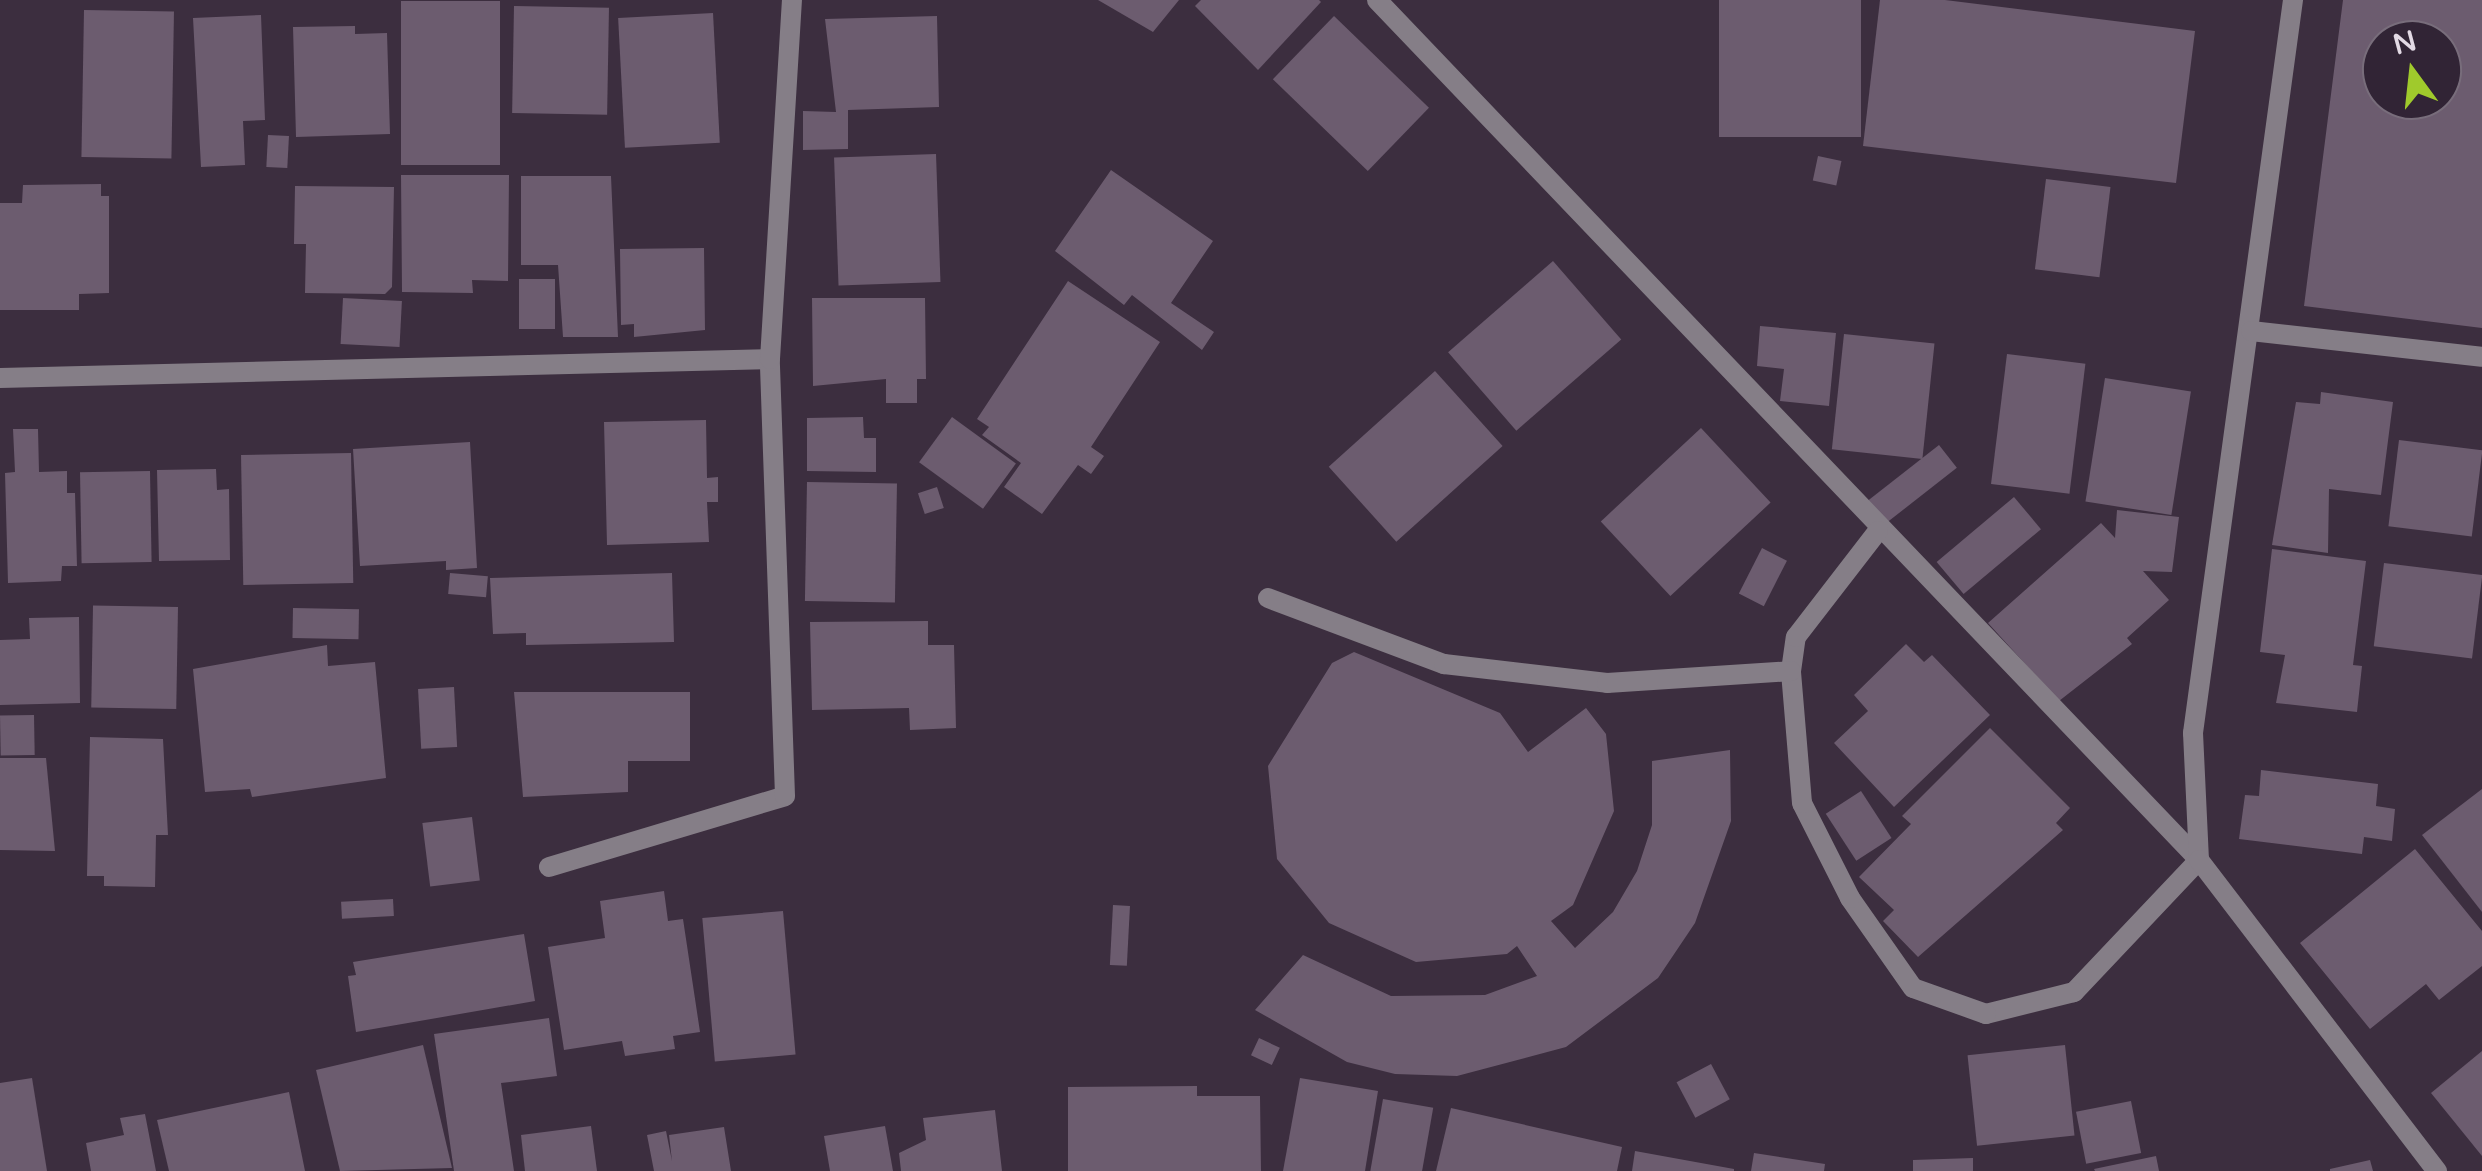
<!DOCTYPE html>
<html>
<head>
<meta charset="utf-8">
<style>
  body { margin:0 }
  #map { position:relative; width:2482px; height:1171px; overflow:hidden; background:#3c2e3f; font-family:"Varela Round",sans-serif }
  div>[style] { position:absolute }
  .building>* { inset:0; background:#6c5c6f; transform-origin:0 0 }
  .street>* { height:20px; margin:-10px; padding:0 10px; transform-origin:10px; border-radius:10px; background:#857e87 }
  span { translate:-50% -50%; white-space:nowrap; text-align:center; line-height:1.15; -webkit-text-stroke:9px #312435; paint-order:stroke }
  .north { position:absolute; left:2362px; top:20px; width:100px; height:100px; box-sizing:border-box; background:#312435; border:2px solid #786d7b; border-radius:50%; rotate:345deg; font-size:28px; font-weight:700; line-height:40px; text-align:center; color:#e3dae5 }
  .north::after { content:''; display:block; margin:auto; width:35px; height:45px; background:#a0ca2c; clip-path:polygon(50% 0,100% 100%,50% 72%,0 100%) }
</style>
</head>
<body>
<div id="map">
  <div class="building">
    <div style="clip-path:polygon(1098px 0,1179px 0,1153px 32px)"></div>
    <div style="clip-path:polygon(1201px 0,1319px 0,1321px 2px,1258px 70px,1195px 6px)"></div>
    <div style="left:1719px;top:0;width:142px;height:137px"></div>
    <div style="clip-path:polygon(1880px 0,1945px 0,2195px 31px,2176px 183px,1863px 146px)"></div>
    <div style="clip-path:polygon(evenodd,2343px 0,2482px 0,2482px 328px,2304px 306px,2343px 0,2382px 40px,2442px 40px,2442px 100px,2382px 100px,2382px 40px)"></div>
    <div style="left:500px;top:1px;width:164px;height:99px;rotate:90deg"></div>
    <div style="left:514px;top:6px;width:95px;height:107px;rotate:1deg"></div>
    <div style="left:84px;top:10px;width:90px;height:147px;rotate:1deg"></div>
    <div style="left:713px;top:13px;width:130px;height:95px;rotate:87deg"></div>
    <div style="clip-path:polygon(261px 15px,265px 120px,243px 121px,245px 165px,201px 167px,193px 18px)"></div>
    <div style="clip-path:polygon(937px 16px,939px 107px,848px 110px,848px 149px,803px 150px,803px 111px,836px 112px,825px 19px)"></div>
    <div style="left:1334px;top:16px;width:132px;height:88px;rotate:44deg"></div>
    <div style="clip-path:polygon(355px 26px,355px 34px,387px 33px,390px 134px,296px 137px,293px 27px)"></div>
    <div style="left:268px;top:135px;width:21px;height:32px;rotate:3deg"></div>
    <div style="left:936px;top:154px;width:128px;height:102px;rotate:88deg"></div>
    <div style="left:1818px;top:156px;width:24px;height:25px;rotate:12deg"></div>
    <div style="clip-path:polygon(1111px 170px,1213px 241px,1171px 303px,1214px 332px,1202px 350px,1132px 295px,1124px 305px,1055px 251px)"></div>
    <div style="clip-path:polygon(401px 175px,509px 175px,508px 281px,472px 280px,473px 293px,402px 292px)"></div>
    <div style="clip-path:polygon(521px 176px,611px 176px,618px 337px,563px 337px,558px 265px,521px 265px)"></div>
    <div style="left:2046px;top:179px;width:65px;height:91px;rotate:7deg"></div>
    <div style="clip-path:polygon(101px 184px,101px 196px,109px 196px,109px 293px,79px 294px,79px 310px,0 310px,0 203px,22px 203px,23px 185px)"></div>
    <div style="clip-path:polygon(295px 186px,394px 187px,392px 287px,385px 294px,305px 293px,306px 244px,294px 244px)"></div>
    <div style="clip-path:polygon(704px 248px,705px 330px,634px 337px,634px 324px,621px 325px,620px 249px)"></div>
    <div style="left:1553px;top:261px;width:104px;height:139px;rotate:49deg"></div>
    <div style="left:519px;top:279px;width:36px;height:50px"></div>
    <div style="clip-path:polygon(1068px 281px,1160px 342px,1091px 447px,1104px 456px,1091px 474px,1078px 465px,1042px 514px,1004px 487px,1021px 463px,982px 435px,989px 427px,977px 419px)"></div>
    <div style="left:343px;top:298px;width:59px;height:46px;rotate:3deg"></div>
    <div style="clip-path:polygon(812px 298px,925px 298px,926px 379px,917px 379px,917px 403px,886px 403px,886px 379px,813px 386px)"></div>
    <div style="clip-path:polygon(1760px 326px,1836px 333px,1829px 406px,1780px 401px,1784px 369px,1757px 366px)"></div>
    <div style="left:1844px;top:334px;width:91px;height:116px;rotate:6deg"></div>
    <div style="left:2007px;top:354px;width:79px;height:131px;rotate:7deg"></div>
    <div style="left:1435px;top:371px;width:101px;height:143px;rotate:48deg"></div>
    <div style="left:2105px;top:378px;width:87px;height:125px;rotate:9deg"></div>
    <div style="clip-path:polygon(2321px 392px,2393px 402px,2381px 495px,2329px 489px,2328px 553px,2272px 545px,2296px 402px,2320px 404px)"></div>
    <div style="clip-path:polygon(863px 417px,864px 438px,876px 438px,876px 472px,807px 471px,807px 418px)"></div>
    <div style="left:952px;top:417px;width:79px;height:56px;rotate:36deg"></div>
    <div style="clip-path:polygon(706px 420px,707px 478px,718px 477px,718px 502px,707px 502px,709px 542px,607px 545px,604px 422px)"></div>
    <div style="left:1701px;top:428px;width:102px;height:137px;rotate:47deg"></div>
    <div style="clip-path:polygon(13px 429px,38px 429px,39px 472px,67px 471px,67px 493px,75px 493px,77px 566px,62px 566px,61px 581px,8px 583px,5px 473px,15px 472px)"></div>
    <div style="left:2399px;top:440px;width:84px;height:87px;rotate:7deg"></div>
    <div style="clip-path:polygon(470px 442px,477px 568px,446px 570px,446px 561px,360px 566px,353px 449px)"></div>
    <div style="left:1939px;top:445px;width:29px;height:90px;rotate:52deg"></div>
    <div style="left:351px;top:453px;width:130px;height:110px;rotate:89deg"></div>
    <div style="clip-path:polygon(216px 469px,217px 490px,229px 489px,230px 560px,159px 561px,157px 470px)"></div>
    <div style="left:150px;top:471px;width:91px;height:70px;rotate:89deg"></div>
    <div style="left:807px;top:482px;width:90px;height:119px;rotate:1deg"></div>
    <div style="left:937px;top:487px;width:22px;height:20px;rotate:72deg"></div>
    <div style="left:2014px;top:497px;width:42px;height:101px;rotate:50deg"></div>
    <div style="clip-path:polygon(2117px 510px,2179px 517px,2172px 572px,2143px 571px,2169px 600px,2127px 638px,2132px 644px,2059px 701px,1988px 623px,2101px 523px,2115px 538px)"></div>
    <div style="left:1762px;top:548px;width:28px;height:51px;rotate:27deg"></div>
    <div style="clip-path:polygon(2272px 549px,2366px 561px,2353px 665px,2362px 666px,2357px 712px,2276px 703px,2285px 655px,2260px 652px)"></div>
    <div style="left:2384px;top:563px;width:99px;height:84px;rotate:7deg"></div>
    <div style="left:450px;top:573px;width:38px;height:21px;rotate:5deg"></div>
    <div style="clip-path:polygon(672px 573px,674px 642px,526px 645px,526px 633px,493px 634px,490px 578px)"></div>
    <div style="left:178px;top:607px;width:102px;height:85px;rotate:91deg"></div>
    <div style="left:293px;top:608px;width:66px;height:30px;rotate:1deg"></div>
    <div style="clip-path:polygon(79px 617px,80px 703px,0 705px,0 640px,30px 639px,29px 618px)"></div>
    <div style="clip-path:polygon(928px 621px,928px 645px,954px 645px,956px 728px,910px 730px,909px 708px,812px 710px,810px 622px)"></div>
    <div style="clip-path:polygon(1906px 644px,1924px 662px,1932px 655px,1990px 715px,1894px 807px,1834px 743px,1868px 711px,1854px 695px)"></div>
    <div style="clip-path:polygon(327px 645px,328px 666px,375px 662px,386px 778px,252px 797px,250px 789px,205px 792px,193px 669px)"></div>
    <div style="clip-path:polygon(1354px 652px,1500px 713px,1528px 752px,1586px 708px,1606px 734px,1614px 811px,1573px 905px,1551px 921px,1575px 948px,1613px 912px,1637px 871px,1652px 825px,1652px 761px,1730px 750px,1731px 821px,1695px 923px,1658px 978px,1566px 1047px,1457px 1076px,1395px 1074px,1347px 1062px,1255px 1010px,1303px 955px,1391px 996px,1485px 995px,1537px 976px,1517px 946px,1507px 954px,1416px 962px,1329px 923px,1277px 859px,1268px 766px,1332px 663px)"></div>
    <div style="left:454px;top:687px;width:60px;height:36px;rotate:87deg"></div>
    <div style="clip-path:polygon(514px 692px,690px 692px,690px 761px,628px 761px,628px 792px,523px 797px)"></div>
    <div style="left:34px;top:715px;width:40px;height:34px;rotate:89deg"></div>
    <div style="clip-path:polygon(1990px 728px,2070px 808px,2056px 823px,2063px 830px,1918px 957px,1883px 921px,1894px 910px,1859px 877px,1911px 824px,1902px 816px)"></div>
    <div style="clip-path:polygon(90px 737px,163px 739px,168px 835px,156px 835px,155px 887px,104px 886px,104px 876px,87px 876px)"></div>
    <div style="clip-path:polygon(0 758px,46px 758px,55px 851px,0 850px)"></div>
    <div style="clip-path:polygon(2261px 770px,2378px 784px,2376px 806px,2395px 809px,2392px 841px,2364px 837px,2362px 854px,2239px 839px,2245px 795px,2259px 796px)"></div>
    <div style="clip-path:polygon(2482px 789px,2482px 912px,2422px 835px)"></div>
    <div style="left:1861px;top:791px;width:56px;height:42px;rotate:57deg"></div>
    <div style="left:472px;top:817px;width:64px;height:50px;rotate:83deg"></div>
    <div style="clip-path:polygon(2415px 849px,2482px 931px,2482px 966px,2439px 1000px,2426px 984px,2370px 1029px,2300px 943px)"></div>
    <div style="clip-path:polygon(664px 891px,668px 921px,683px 919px,700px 1032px,673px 1036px,675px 1049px,625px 1056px,622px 1041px,564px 1050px,548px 947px,605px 938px,600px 901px)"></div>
    <div style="left:393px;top:899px;width:17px;height:52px;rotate:87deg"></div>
    <div style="left:1113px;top:905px;width:17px;height:60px;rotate:3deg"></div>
    <div style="left:783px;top:911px;width:144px;height:81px;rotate:85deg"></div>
    <div style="clip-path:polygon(524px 934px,535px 1001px,356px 1032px,348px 976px,356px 975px,353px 962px)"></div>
    <div style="clip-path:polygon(549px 1018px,557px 1076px,501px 1083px,514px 1171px,454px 1171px,434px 1034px)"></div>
    <div style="left:1259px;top:1038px;width:23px;height:19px;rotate:25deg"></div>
    <div style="clip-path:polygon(423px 1045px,452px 1168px,340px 1171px,316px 1070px)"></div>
    <div style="left:2065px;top:1045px;width:91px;height:98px;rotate:84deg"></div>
    <div style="clip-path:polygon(2482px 1051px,2482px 1156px,2431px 1093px)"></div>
    <div style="left:1711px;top:1064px;width:40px;height:39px;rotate:62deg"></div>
    <div style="clip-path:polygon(32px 1078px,47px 1171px,0 1171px,0 1083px)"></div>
    <div style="clip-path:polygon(1300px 1078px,1378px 1091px,1365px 1171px,1283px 1171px)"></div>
    <div style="clip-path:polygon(1197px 1086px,1197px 1096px,1260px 1096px,1261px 1171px,1068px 1171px,1068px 1087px)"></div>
    <div style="clip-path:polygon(289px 1092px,305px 1171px,169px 1171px,157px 1120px)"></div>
    <div style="left:1383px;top:1099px;width:51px;height:73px;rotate:10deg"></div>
    <div style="left:2131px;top:1101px;width:53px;height:56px;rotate:79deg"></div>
    <div style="clip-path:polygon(1451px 1108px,1622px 1147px,1617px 1171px,1436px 1171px)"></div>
    <div style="clip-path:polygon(995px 1110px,1002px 1171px,901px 1171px,899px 1153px,926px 1140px,923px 1118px)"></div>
    <div style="clip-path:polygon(145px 1114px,156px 1171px,91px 1171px,86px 1143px,124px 1135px,120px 1118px)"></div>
    <div style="clip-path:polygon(591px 1126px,597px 1171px,525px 1171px,521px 1135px)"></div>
    <div style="clip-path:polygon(885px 1126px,893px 1171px,830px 1171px,824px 1136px)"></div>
    <div style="clip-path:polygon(724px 1127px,731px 1171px,654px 1171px,647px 1135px,666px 1131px,672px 1161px,669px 1135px)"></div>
    <div style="clip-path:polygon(1635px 1151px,1734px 1169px,1734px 1171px,1632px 1171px)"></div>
    <div style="clip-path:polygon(1754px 1153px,1825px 1164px,1824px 1171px,1751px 1171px)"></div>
    <div style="clip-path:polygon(2156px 1156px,2159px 1171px,2095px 1171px,2094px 1169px)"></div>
    <div style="clip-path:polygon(1973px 1158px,1973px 1171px,1913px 1171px,1913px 1160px)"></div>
    <div style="clip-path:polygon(2370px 1160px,2373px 1171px,2330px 1171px,2330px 1169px)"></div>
  </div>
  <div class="street">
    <div style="left:1377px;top:0;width:1190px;rotate:46.29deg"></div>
    <div style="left:2199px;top:860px;width:182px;rotate:133.4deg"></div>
    <div style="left:2074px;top:992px;width:91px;rotate:166deg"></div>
    <div style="left:1986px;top:1014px;width:77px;rotate:-160.4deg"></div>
    <div style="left:1913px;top:988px;width:110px;rotate:-125deg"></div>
    <div style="left:1850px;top:898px;width:106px;rotate:-116.8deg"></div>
    <div style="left:1802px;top:803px;width:132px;rotate:-94.8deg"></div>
    <div style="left:1791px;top:671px;width:34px;rotate:-82deg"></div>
    <div style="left:1796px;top:637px;width:134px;rotate:-52.3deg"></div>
    <div style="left:2293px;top:0;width:740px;rotate:97.77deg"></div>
    <div style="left:2193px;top:733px;width:127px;rotate:87.3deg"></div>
    <div style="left:2199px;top:860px;width:392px;rotate:52.6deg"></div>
    <div style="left:2251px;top:331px;width:232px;rotate:6.4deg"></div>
    <div style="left:0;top:378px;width:770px;rotate:-1.41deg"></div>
    <div style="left:1268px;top:598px;width:188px;rotate:20.6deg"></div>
    <div style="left:1444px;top:664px;width:164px;rotate:6.6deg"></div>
    <div style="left:1607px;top:683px;width:184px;rotate:-3.7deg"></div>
    <div style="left:549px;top:867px;width:246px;rotate:-16.7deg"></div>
    <div style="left:785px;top:796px;width:437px;rotate:-92deg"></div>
    <div style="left:770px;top:359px;width:360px;rotate:-86.5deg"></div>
  </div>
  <div class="north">N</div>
</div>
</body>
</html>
